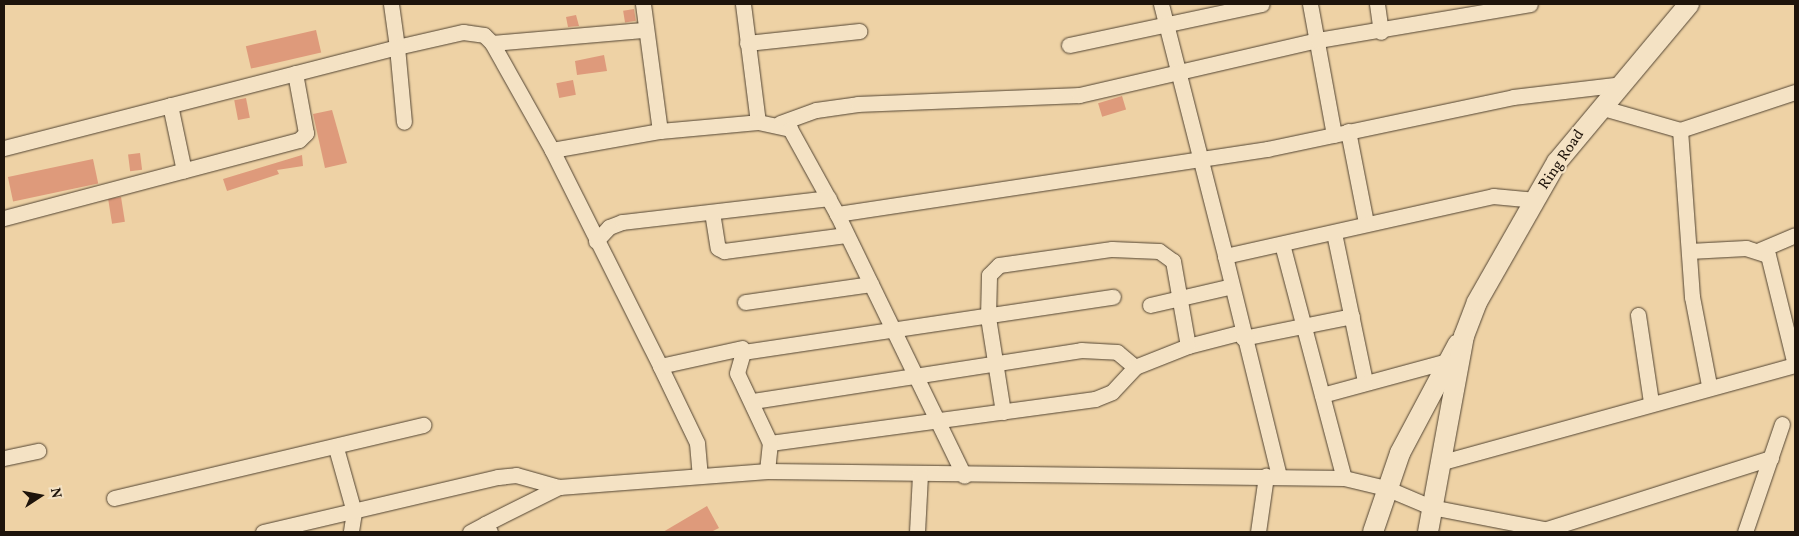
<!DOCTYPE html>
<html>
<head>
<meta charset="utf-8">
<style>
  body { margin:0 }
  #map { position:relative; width:1799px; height:536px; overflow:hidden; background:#eed2a5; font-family:Vollkorn,serif }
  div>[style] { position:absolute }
  .building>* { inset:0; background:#de9a7b; transform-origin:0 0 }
  .roads { filter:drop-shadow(0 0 1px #524432) drop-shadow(0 0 1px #524432) }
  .minor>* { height:15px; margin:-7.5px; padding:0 7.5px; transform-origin:7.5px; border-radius:7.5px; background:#f4e2c4 }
  .secondary>* { height:20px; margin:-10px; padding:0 10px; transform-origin:10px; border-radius:10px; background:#f4e2c4 }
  span { translate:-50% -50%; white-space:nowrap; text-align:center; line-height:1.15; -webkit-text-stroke:4.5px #f4e2c4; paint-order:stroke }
  .street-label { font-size:15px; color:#1e140b }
  .frame { position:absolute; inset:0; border:5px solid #1e140b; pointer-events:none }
  .north { position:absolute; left:15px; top:471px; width:50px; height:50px; -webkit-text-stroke:4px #f4e2c4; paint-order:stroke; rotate:79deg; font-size:14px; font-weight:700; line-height:20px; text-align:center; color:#1e140b }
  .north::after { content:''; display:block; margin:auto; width:18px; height:22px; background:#1e140b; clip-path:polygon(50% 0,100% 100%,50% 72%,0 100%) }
</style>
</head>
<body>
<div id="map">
  <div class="building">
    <div style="left:634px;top:9px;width:12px;height:11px;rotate:81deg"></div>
    <div style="clip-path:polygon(576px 15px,579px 26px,568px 27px,566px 17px)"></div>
    <div style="left:316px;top:30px;width:23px;height:72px;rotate:77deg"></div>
    <div style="clip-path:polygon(604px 55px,607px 71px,577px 75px,575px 61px)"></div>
    <div style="left:573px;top:80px;width:15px;height:17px;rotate:79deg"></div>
    <div style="left:1122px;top:96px;width:14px;height:25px;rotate:73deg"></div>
    <div style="left:246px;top:98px;width:20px;height:12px;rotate:79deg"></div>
    <div style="clip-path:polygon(332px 110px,347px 163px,325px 168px,313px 114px)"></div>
    <div style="left:140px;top:153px;width:17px;height:12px;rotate:83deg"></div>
    <div style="clip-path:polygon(302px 155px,303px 166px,277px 170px,279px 174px,227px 191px,223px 179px)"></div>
    <div style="left:93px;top:159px;width:25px;height:87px;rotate:78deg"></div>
    <div style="left:121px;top:197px;width:25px;height:13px;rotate:81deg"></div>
    <div style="clip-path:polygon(707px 506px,719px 528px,711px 532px,663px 532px)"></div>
  </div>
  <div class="roads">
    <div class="minor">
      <div style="left:391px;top:4px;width:43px;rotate:82.1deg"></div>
      <div style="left:397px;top:47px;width:68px;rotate:-12.8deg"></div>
      <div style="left:463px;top:32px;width:21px;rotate:8deg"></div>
      <div style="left:484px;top:35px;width:11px;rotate:45deg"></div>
      <div style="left:492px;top:43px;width:123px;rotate:60.7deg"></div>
      <div style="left:552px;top:150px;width:241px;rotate:63.4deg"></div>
      <div style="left:660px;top:366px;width:85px;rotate:64.3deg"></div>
      <div style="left:697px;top:443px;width:33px;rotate:85deg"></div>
      <div style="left:643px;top:4px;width:128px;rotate:82.4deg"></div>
      <div style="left:743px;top:4px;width:119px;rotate:82.8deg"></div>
      <div style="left:1161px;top:4px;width:260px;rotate:75.7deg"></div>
      <div style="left:1310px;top:4px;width:133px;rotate:79.6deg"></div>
      <div style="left:1377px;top:4px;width:28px;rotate:82deg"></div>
      <div style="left:492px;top:43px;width:154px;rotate:-4.9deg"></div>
      <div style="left:747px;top:43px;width:113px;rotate:-6.1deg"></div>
      <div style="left:1069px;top:45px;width:197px;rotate:-12deg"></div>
      <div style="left:170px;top:105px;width:67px;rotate:78deg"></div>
      <div style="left:1600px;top:107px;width:83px;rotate:16deg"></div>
      <div style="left:780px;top:123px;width:38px;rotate:-20deg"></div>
      <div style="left:816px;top:110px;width:42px;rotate:-8.1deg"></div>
      <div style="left:858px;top:104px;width:221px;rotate:-2.3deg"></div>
      <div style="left:1079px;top:95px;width:245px;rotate:-13deg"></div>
      <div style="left:1318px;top:40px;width:215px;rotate:-9.6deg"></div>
      <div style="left:1348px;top:131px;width:94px;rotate:78.9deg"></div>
      <div style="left:4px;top:148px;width:406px;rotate:-14.4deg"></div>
      <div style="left:397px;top:47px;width:75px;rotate:84.7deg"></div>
      <div style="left:552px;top:150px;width:110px;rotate:-10deg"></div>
      <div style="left:660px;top:131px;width:98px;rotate:-5.2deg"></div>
      <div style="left:758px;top:122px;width:33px;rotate:12deg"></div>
      <div style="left:790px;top:129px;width:97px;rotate:61.1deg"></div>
      <div style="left:837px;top:214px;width:291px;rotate:64.1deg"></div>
      <div style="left:712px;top:212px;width:36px;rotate:81deg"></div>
      <div style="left:718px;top:248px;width:7px;rotate:27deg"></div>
      <div style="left:724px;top:251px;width:123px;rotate:-7.5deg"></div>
      <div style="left:837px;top:214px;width:435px;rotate:-8.6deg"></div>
      <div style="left:1267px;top:149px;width:251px;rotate:-11.9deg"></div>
      <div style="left:1513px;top:97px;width:111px;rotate:-6.7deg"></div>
      <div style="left:4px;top:218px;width:305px;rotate:-14.8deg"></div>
      <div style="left:299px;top:140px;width:10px;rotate:-45deg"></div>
      <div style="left:306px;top:133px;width:61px;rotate:-100.4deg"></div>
      <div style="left:1334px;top:233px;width:151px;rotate:78.2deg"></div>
      <div style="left:596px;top:241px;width:19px;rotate:-47deg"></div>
      <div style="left:609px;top:227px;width:14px;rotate:-21deg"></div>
      <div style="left:622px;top:222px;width:208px;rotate:-6.6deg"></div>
      <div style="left:1282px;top:244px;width:242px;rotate:75.2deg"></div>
      <div style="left:1760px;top:250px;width:38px;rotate:-23deg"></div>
      <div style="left:1689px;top:251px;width:57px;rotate:-3deg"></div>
      <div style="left:1746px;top:248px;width:23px;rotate:18deg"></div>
      <div style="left:1768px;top:255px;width:113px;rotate:76.2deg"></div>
      <div style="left:745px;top:302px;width:127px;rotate:-8.1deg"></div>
      <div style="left:1150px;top:305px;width:84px;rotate:-13deg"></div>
      <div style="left:1638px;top:315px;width:88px;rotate:81.5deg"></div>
      <div style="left:1243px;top:338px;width:111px;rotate:-11.4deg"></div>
      <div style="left:660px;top:366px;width:84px;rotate:-12.4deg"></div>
      <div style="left:1709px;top:385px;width:90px;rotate:-100.9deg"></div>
      <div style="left:1692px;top:297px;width:167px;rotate:-94.1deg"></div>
      <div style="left:1680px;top:130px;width:121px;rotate:-18.3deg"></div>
      <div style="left:1322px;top:395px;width:130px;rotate:-15.2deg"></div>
      <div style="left:753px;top:401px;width:332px;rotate:-8.8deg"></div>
      <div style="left:1081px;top:350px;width:36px;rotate:3deg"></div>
      <div style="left:1117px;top:352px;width:23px;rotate:40deg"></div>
      <div style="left:1003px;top:412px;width:96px;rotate:-99deg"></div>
      <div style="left:988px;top:317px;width:42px;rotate:-88.6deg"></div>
      <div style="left:989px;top:275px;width:14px;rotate:-45deg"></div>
      <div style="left:999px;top:265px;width:114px;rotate:-8.1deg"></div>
      <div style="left:1112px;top:249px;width:47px;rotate:2.4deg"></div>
      <div style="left:1159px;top:251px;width:17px;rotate:36deg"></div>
      <div style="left:1173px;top:261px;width:86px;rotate:80deg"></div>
      <div style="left:1188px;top:346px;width:56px;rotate:-14.5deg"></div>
      <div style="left:770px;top:443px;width:328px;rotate:-7.7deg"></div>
      <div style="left:1095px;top:399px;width:18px;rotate:-22deg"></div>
      <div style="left:1112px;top:392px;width:34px;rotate:-47deg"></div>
      <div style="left:1135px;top:367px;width:57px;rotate:-21.6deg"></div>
      <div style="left:336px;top:448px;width:66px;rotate:74.3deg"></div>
      <div style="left:354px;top:512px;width:20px;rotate:99deg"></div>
      <div style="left:4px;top:458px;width:35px;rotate:-12deg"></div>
      <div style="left:1439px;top:463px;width:369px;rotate:-15.4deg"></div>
      <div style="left:767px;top:471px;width:28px;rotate:-84deg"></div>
      <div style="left:770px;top:443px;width:77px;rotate:-115.2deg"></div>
      <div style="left:737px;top:373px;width:22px;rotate:-74deg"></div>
      <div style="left:743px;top:352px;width:374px;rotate:-8.5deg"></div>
      <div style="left:1279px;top:476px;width:227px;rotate:-103.8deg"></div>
      <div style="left:1225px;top:256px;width:275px;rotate:-12.6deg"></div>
      <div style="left:1493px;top:196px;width:43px;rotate:5.3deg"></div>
      <div style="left:114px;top:498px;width:318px;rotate:-13.3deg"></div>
      <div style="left:1547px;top:529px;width:235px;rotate:-17.6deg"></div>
      <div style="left:263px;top:532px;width:241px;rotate:-13.2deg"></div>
      <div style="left:498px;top:477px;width:18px;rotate:-6deg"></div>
      <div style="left:516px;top:475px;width:45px;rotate:15.6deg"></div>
      <div style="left:470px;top:532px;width:17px;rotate:-28deg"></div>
      <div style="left:490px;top:532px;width:9px;rotate:-122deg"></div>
      <div style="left:485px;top:524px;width:83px;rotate:-26.6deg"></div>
      <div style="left:559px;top:487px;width:209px;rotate:-4.4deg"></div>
      <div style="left:767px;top:471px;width:577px;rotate:0.7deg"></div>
      <div style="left:1344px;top:478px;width:43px;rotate:13.4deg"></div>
      <div style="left:1386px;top:488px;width:49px;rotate:22.9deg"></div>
      <div style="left:1431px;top:507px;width:131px;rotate:11deg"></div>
      <div style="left:917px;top:532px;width:58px;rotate:-87deg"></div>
      <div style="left:1258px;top:532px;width:57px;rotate:-81.9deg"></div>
      <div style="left:1745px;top:532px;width:114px;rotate:-71.1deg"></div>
    </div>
    <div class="secondary">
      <div style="left:1373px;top:532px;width:83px;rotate:-71.1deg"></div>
      <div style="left:1400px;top:453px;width:123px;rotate:-62deg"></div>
      <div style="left:1428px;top:532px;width:199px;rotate:-79.6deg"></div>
      <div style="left:1464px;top:336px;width:36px;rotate:-69deg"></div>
      <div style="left:1477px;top:302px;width:161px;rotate:-60.3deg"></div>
      <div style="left:1557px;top:162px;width:206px;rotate:-50.1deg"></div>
    </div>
  </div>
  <div class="street-label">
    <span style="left:1562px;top:160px;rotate:-56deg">Ring Road</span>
  </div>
  <div class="frame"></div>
  <div class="north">N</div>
</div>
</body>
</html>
